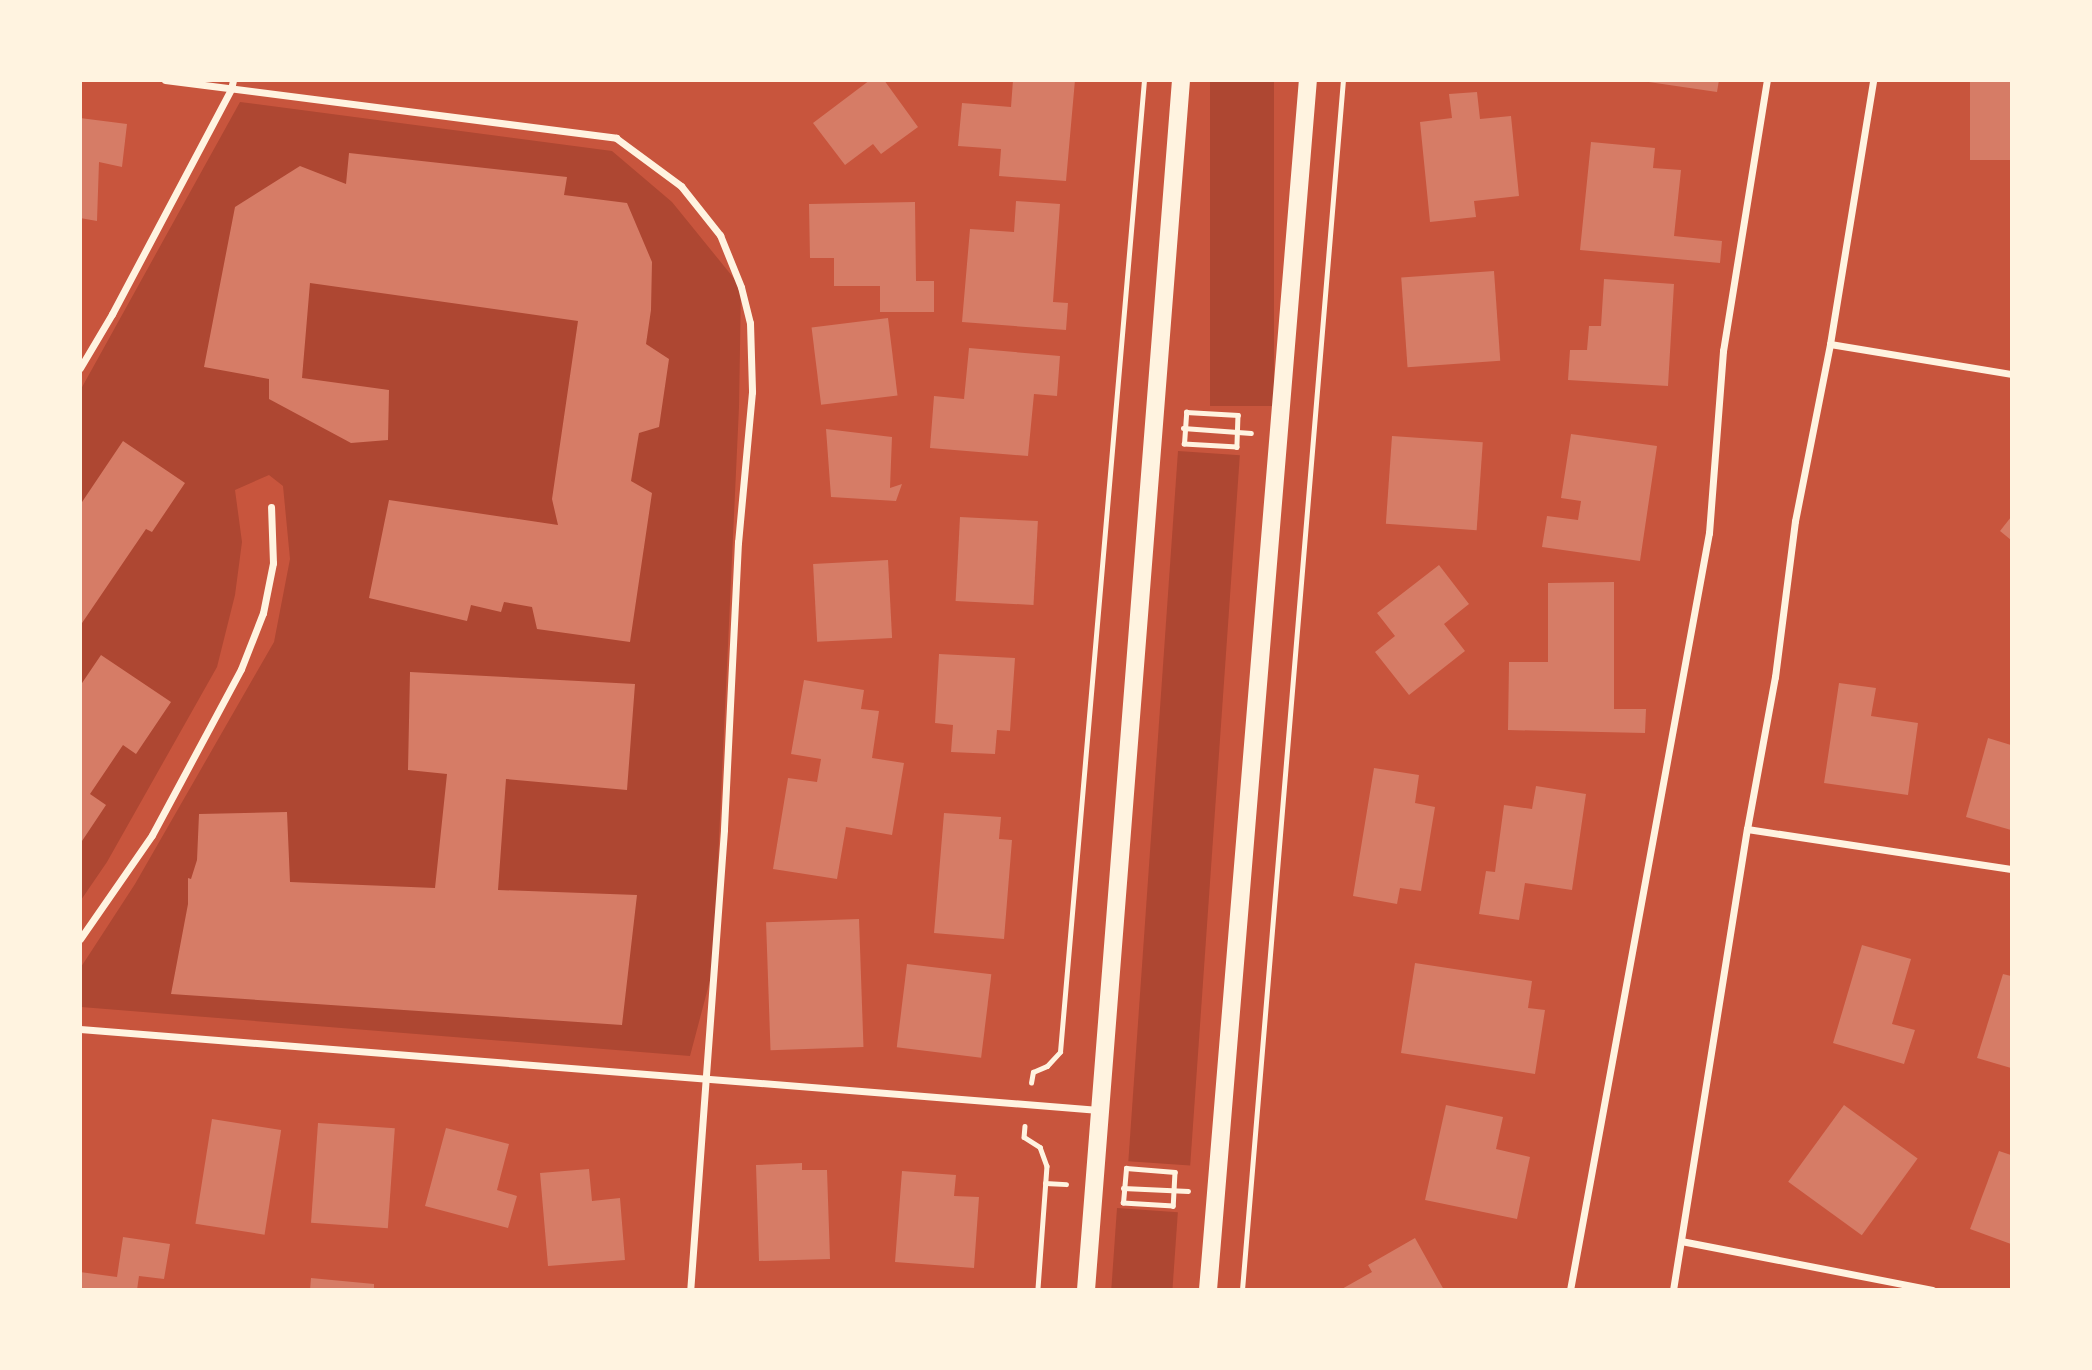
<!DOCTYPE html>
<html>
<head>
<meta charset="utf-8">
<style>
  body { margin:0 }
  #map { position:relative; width:2092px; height:1370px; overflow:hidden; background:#c8553d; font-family:Mulish,sans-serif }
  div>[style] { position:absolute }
  .green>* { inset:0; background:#ae4732; transform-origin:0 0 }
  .building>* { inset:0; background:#d67c66; transform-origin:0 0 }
  .path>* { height:4.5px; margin:-2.25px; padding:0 2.25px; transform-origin:2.25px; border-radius:2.25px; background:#fff3e0 }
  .minor>* { height:7px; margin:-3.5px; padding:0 3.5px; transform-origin:3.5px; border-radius:3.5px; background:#fff3e0 }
  .primary>* { height:18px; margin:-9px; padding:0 9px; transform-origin:9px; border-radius:9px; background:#fff3e0 }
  span { translate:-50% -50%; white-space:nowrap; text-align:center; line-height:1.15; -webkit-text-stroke:6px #fff3e0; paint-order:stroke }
  .frame { position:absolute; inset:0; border:82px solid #fff3e0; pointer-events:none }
</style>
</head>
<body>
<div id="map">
  <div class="green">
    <div style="left:1210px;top:81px;width:64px;height:325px"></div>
    <div style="clip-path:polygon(240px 102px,612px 151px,672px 202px,741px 287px,739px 407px,713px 969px,690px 1056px,81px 1007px,81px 967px,135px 884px,274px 642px,290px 559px,283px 486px,269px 475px,235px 490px,242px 542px,235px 595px,217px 667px,107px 862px,81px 900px,81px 389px)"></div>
    <div style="left:1178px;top:451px;width:62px;height:712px;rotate:4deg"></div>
    <div style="left:1117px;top:1208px;width:61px;height:81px;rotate:4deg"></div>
  </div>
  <div class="building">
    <div style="clip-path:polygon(870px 80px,884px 80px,918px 127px,881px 154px,873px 144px,845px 165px,813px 123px)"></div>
    <div style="clip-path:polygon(1013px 80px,1075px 80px,1066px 181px,999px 176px,1001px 149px,958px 146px,962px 103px,1011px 107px)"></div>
    <div style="clip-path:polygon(1635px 80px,1719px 80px,1717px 92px)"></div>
    <div style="left:1970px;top:80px;width:41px;height:80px"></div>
    <div style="clip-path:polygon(1477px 92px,1480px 119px,1511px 116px,1519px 196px,1474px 201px,1476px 217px,1430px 222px,1420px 122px,1452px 118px,1449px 94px)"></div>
    <div style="clip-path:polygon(80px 118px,127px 124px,122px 167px,99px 162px,97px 221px,80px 218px)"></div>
    <div style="clip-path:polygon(1591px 142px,1655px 148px,1653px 168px,1681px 170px,1674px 236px,1722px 241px,1720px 263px,1580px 250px)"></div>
    <div style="clip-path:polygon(349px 153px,567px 177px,564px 195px,627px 203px,652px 262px,651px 310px,646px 344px,669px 359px,659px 427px,639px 433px,631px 481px,652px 493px,630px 642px,537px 629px,532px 607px,504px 602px,501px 612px,471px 605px,467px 621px,369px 598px,389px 500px,558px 525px,552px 499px,578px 321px,310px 283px,302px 378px,389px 390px,388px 440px,351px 443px,269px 399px,269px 379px,204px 367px,235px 207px,300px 166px,346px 184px)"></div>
    <div style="clip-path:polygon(1016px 201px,1060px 204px,1053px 302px,1068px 303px,1066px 330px,962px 322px,970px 229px,1014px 232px)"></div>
    <div style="clip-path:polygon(915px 202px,916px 281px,934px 281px,934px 312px,880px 312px,880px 286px,834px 286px,834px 258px,810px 258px,809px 204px)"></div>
    <div style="left:1494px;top:271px;width:90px;height:93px;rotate:86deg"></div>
    <div style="clip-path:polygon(1604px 279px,1674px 284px,1668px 386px,1568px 380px,1570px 350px,1587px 350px,1589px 326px,1601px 326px)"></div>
    <div style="left:888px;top:318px;width:78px;height:77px;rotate:83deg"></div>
    <div style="clip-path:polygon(969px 348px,1060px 356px,1057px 396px,1034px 394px,1028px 456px,930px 448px,934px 396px,964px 399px)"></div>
    <div style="clip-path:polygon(826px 429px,892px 437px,890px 488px,902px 484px,896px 501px,831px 497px)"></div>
    <div style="clip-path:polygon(1571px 434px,1657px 446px,1640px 561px,1542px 547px,1547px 516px,1578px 520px,1581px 501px,1561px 498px)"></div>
    <div style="left:1392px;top:436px;width:91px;height:88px;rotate:4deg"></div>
    <div style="clip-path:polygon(123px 441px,185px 483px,152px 532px,146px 529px,80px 626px,80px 505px)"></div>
    <div style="left:960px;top:517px;width:78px;height:84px;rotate:3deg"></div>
    <div style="clip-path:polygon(2011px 517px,2011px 540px,2000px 531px)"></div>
    <div style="left:888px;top:560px;width:78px;height:75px;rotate:87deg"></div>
    <div style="clip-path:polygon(1439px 565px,1469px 604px,1444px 624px,1465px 651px,1409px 695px,1375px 652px,1395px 636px,1377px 613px)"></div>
    <div style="clip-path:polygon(1614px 582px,1614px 709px,1646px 709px,1645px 733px,1508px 730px,1509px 662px,1548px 662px,1548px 583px)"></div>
    <div style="clip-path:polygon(939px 654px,1015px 658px,1010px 731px,997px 730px,995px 754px,951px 752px,953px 725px,935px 723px)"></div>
    <div style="clip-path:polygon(101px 655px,171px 702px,136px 754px,123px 745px,90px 794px,106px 805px,80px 844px,80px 686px)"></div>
    <div style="clip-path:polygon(410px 672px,635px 684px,627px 790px,506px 779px,498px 890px,637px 895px,622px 1025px,171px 994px,188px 904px,188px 878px,191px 879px,197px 860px,199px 814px,287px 812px,290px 882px,435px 888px,447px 774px,408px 770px)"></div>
    <div style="clip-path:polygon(804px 680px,864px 690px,861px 709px,879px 711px,872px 758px,904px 763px,892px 835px,846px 827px,837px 879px,773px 869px,788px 778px,817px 782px,821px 759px,791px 754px)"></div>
    <div style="clip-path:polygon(1839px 683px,1876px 688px,1871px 716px,1918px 723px,1908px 795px,1824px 783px)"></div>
    <div style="clip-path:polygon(1988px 738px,2011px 745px,2011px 830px,1966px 817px)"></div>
    <div style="clip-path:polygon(1374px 768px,1419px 775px,1415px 803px,1435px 807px,1421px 891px,1400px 888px,1397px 904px,1353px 896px)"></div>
    <div style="clip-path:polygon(1536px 786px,1586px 794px,1572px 890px,1525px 883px,1519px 920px,1479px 914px,1486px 871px,1495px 872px,1504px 805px,1532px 809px)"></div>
    <div style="clip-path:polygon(944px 813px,1001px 817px,999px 839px,1012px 840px,1004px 939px,934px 933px)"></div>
    <div style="left:859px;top:919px;width:128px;height:93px;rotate:88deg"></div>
    <div style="clip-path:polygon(1862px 945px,1911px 959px,1892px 1024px,1915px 1030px,1904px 1064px,1833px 1043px)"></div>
    <div style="clip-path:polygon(1415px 963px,1532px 981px,1528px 1008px,1545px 1010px,1535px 1074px,1401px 1053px)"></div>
    <div style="left:907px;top:964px;width:85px;height:84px;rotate:7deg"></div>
    <div style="clip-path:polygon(2003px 974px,2011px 976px,2011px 1068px,1977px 1058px)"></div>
    <div style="clip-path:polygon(1446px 1105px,1503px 1117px,1496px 1149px,1530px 1157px,1517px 1219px,1425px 1200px)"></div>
    <div style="left:1844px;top:1105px;width:91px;height:95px;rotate:36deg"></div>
    <div style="left:212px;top:1119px;width:70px;height:106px;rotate:9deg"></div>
    <div style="left:318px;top:1123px;width:77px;height:100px;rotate:4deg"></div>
    <div style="clip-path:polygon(446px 1128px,509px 1144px,497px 1190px,517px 1196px,508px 1228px,425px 1206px)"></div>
    <div style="clip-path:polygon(1999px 1151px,2011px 1155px,2011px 1244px,1970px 1229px)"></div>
    <div style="clip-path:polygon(802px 1163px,802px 1170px,827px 1170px,830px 1259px,759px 1261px,756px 1165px)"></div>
    <div style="clip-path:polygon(589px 1169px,592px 1201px,620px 1198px,625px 1260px,548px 1266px,540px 1173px)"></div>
    <div style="clip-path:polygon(902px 1171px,956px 1175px,954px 1196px,979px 1197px,974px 1268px,895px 1262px)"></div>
    <div style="clip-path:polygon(123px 1237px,170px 1244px,164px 1279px,139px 1276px,137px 1290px,80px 1290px,80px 1272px,117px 1277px)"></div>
    <div style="clip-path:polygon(1415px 1238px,1444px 1290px,1340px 1290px,1372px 1272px,1368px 1265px)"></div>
    <div style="clip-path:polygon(311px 1278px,374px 1284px,374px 1290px,310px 1290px)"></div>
  </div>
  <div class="path">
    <div style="left:1186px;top:412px;width:52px;rotate:3.3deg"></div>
    <div style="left:1238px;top:415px;width:32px;rotate:92deg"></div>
    <div style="left:1237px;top:447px;width:53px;rotate:-176.8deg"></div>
    <div style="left:1184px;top:444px;width:32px;rotate:-86deg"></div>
    <div style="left:1183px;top:428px;width:68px;rotate:4.2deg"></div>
    <div style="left:1031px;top:1083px;width:11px;rotate:-80deg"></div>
    <div style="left:1033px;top:1072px;width:15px;rotate:-23deg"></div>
    <div style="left:1047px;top:1066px;width:19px;rotate:-47deg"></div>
    <div style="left:1060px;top:1052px;width:976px;rotate:-85.06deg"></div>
    <div style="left:1025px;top:1126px;width:11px;rotate:95deg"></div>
    <div style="left:1024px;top:1137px;width:19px;rotate:32deg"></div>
    <div style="left:1040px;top:1147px;width:20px;rotate:70deg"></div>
    <div style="left:1047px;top:1166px;width:124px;rotate:94.2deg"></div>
    <div style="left:1126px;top:1168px;width:49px;rotate:4.7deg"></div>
    <div style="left:1175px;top:1172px;width:34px;rotate:93deg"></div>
    <div style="left:1173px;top:1206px;width:50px;rotate:-176.6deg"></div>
    <div style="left:1123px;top:1203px;width:35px;rotate:-85deg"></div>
    <div style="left:1045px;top:1183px;width:21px;rotate:3deg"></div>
    <div style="left:1123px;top:1188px;width:65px;rotate:2.6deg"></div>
    <div style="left:1242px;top:1290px;width:1214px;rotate:-85.23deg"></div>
  </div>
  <div class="minor">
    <div style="left:165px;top:80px;width:455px;rotate:7.3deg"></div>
    <div style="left:616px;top:138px;width:81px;rotate:36.4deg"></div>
    <div style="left:681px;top:186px;width:63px;rotate:51.5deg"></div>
    <div style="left:720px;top:235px;width:56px;rotate:68deg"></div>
    <div style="left:741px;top:287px;width:37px;rotate:76deg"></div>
    <div style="left:750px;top:323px;width:69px;rotate:88.3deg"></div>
    <div style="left:752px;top:392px;width:151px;rotate:95.3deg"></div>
    <div style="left:738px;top:542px;width:288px;rotate:92.8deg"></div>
    <div style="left:724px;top:830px;width:461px;rotate:94.2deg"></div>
    <div style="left:1830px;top:344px;width:183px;rotate:9.4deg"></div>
    <div style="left:80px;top:368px;width:63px;rotate:-59.3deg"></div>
    <div style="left:112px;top:314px;width:255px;rotate:-62.1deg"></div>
    <div style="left:231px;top:89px;width:9px;rotate:-77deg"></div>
    <div style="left:1747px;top:829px;width:267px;rotate:8.6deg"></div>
    <div style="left:80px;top:939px;width:126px;rotate:-55.3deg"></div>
    <div style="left:152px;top:835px;width:188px;rotate:-61.8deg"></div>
    <div style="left:241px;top:669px;width:60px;rotate:-68.6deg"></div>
    <div style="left:263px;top:613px;width:51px;rotate:-78.7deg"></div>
    <div style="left:273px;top:563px;width:56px;rotate:-92deg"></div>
    <div style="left:80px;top:1029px;width:1022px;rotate:4.54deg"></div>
    <div style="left:1681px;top:1241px;width:256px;rotate:11deg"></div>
    <div style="left:1570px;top:1290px;width:770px;rotate:-79.6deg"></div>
    <div style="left:1709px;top:533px;width:183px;rotate:-85.6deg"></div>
    <div style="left:1723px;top:351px;width:275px;rotate:-80.8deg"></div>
    <div style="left:1673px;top:1290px;width:467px;rotate:-80.9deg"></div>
    <div style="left:1747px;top:829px;width:155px;rotate:-79.6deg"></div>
    <div style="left:1775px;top:677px;width:157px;rotate:-82.7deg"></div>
    <div style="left:1795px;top:521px;width:180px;rotate:-78.8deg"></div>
    <div style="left:1830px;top:344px;width:267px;rotate:-80.7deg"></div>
  </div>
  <div class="primary">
    <div style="left:1086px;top:1290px;width:1214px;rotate:-85.51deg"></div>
    <div style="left:1208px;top:1290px;width:1214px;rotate:-85.28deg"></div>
  </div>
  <div class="frame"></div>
</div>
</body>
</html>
